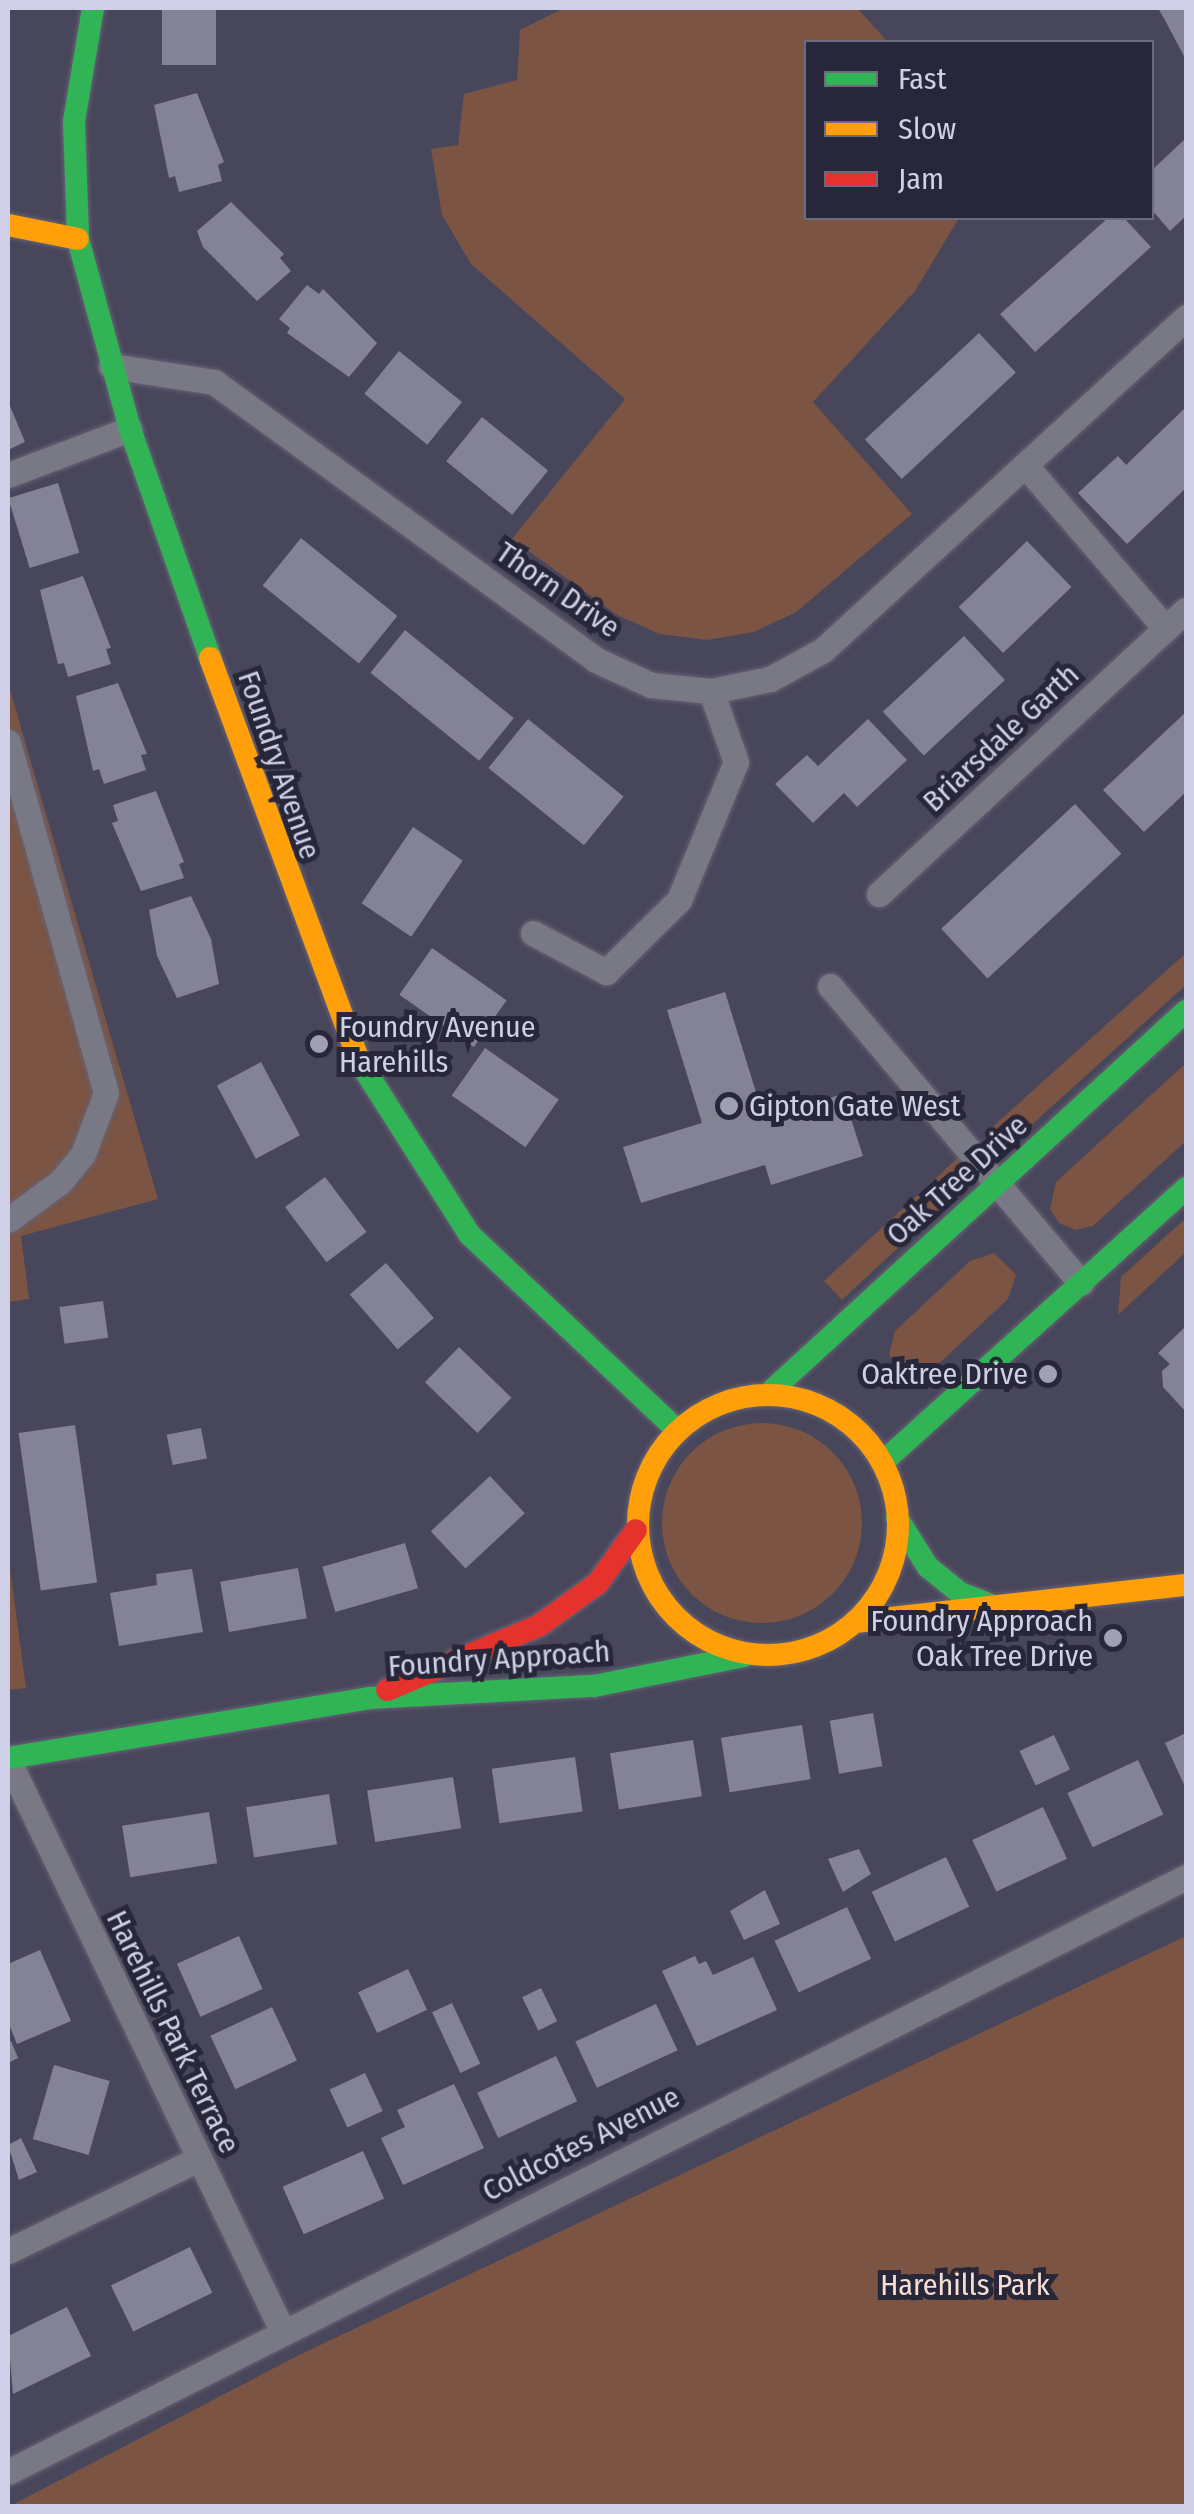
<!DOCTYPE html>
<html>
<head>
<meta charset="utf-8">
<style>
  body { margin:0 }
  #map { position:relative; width:1194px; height:2514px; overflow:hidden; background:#48465b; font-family:"Fira Sans Condensed",sans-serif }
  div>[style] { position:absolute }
  .green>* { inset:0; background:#7b5443 }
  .round { border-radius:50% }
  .building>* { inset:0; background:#848295; transform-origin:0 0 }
  .roads { filter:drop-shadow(0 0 2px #656375) drop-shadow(0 0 2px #656375) }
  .lane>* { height:25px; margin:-12.5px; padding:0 12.5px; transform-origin:12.5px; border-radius:12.5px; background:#797985 }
  .street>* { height:25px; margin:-12.5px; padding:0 12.5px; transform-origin:12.5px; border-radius:12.5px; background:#797985 }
  .fast>* { height:22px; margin:-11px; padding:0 11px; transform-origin:11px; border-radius:11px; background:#30b455 }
  .slow>* { height:22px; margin:-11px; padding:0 11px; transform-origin:11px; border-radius:11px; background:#ff9f0a }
  .slow>.ring { margin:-11px; padding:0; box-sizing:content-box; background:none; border:22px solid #ff9f0a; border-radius:50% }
  .jam>* { height:22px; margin:-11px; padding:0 11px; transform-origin:11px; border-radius:11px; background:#e5322d }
  .dots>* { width:28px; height:28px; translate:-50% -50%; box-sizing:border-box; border:5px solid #282739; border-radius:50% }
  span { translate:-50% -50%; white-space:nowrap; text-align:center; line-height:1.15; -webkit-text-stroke:10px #282739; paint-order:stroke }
  .street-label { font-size:30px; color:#cfcfe7 }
  .poi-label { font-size:30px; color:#cfcfe7 }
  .left { translate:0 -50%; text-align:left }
  .right { translate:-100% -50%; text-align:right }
  .park-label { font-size:30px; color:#f3dfd5 }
  .frame { position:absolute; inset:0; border:10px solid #cfcfe7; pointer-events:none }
  .legend { position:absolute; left:804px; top:40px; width:350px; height:180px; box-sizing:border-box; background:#282739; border:2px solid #6b6a7f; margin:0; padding:12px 18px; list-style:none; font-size:30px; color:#cfcfe7 }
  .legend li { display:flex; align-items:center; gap:20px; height:50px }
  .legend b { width:50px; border:2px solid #6b6a7f }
</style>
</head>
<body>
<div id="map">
  <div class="green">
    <div style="clip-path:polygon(564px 8px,857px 8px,888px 42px,806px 42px,806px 218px,959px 218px,915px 291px,813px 402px,912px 514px,796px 612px,754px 632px,707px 640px,660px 634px,617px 615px,512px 539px,625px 399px,471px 264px,442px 215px,431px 149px,458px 145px,464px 94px,517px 80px,520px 30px)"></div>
    <div style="clip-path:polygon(8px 683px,158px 1199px,21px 1236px,29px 1299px,8px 1302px)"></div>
    <div style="clip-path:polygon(1186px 953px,1186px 985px,1015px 1140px,994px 1138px,988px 1131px)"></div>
    <div style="clip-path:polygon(1186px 1063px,1186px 1141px,1093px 1226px,1076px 1230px,1059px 1223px,1050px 1209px,1056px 1182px)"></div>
    <div style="clip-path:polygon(963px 1153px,969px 1171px,962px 1188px,842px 1300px,824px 1281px)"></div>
    <div style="clip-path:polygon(1186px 1218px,1186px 1252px,1118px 1315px,1121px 1277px)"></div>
    <div style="clip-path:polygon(994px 1253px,1016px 1275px,1008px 1299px,931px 1371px,914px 1377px,898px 1370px,889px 1355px,895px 1331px,970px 1261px)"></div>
    <div class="round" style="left:662px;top:1423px;width:200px;height:200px"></div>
    <div style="clip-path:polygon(8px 1554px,26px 1688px,8px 1690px)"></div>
    <div style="clip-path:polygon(1186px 1936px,1186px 2506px,10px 2506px,299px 2355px)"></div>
  </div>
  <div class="building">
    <div style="left:162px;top:8px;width:54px;height:57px"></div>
    <div style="clip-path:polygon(1158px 8px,1186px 8px,1186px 60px,1166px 22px)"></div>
    <div style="clip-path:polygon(197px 93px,224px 162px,218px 165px,222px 181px,179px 192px,175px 176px,169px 178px,154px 105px)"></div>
    <div style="clip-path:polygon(1186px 138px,1186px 216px,1170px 231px,1152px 210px,1152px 170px)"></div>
    <div style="clip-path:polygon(231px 202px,284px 254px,280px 258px,291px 271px,257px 301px,203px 247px,197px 231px)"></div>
    <div style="clip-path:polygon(1108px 218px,1124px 218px,1151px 247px,1035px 352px,1000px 314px)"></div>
    <div style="clip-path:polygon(307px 285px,319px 294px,323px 289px,377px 343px,349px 377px,287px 333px,290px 328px,279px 319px)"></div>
    <div style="left:979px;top:333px;width:54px;height:156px;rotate:47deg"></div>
    <div style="left:399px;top:351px;width:81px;height:55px;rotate:39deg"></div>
    <div style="clip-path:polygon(8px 401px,25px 442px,8px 450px)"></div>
    <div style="clip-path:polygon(1186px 407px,1186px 488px,1127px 544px,1078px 493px,1118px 456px,1126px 465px)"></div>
    <div style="left:482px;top:417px;width:85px;height:57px;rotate:39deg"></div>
    <div style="left:58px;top:483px;width:73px;height:52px;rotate:73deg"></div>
    <div style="left:301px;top:538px;width:124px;height:61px;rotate:39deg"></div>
    <div style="left:1027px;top:541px;width:64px;height:95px;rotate:46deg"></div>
    <div style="clip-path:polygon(83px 576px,111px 648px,106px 649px,111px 664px,68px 677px,64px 663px,58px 664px,40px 590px)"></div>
    <div style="left:405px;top:630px;width:140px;height:55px;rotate:39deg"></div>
    <div style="left:964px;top:636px;width:60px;height:111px;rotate:47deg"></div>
    <div style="clip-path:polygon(118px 683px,147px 754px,141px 755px,146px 770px,104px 784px,99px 769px,93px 771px,76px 696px)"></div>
    <div style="clip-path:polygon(1186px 712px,1186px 792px,1144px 832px,1103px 790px)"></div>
    <div style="left:528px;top:719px;width:123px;height:63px;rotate:39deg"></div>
    <div style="clip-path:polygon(868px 719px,907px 760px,857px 807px,844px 793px,813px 823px,775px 784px,807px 755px,818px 766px)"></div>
    <div style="clip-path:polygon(156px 791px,184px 862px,179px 864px,184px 878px,141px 891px,112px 823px,118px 821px,113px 805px)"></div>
    <div style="left:1075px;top:804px;width:68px;height:183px;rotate:47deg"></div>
    <div style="left:413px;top:827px;width:60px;height:92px;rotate:34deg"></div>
    <div style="clip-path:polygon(191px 896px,211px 939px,219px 984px,177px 998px,157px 956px,149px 910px)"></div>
    <div style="left:432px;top:948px;width:91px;height:57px;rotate:35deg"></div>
    <div style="clip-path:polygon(725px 992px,764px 1118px,843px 1094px,863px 1156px,771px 1185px,765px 1165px,641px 1203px,623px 1147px,702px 1123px,667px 1010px)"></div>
    <div style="left:485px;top:1048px;width:90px;height:58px;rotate:35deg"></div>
    <div style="left:261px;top:1062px;width:83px;height:50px;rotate:62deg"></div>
    <div style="left:325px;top:1177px;width:69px;height:50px;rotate:53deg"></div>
    <div style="left:386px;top:1263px;width:73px;height:48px;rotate:49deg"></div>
    <div style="left:103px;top:1301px;width:37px;height:44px;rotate:82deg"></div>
    <div style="clip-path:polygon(1186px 1326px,1186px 1412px,1163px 1387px,1162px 1371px,1170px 1364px,1158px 1353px)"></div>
    <div style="left:459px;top:1347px;width:73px;height:49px;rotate:44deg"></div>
    <div style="left:75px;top:1425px;width:159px;height:57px;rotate:82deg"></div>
    <div style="left:201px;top:1428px;width:31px;height:35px;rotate:79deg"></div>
    <div style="left:490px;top:1476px;width:51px;height:81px;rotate:47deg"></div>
    <div style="left:405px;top:1543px;width:47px;height:86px;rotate:74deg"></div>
    <div style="left:298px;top:1568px;width:51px;height:79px;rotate:80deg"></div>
    <div style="clip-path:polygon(192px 1569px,203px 1632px,119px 1646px,110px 1593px,157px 1585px,156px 1574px)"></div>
    <div style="left:873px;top:1713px;width:54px;height:44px;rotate:80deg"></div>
    <div style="left:802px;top:1725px;width:55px;height:82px;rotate:81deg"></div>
    <div style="clip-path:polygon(1186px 1733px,1186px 1789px,1165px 1743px)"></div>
    <div style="left:1054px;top:1735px;width:38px;height:38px;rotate:65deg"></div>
    <div style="left:693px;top:1740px;width:57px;height:84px;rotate:81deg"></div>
    <div style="left:575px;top:1757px;width:55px;height:84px;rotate:82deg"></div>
    <div style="left:1138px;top:1760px;width:60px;height:78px;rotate:65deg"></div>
    <div style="left:453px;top:1777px;width:52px;height:87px;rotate:81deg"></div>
    <div style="left:329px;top:1794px;width:51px;height:84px;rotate:81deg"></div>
    <div style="left:1043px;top:1807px;width:57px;height:78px;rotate:65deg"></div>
    <div style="left:209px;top:1812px;width:52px;height:88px;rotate:81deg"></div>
    <div style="clip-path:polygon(859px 1849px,871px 1874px,843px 1892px,828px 1859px)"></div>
    <div style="left:946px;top:1857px;width:55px;height:82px;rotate:65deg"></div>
    <div style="clip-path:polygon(765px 1890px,780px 1924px,744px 1940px,730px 1911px)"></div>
    <div style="left:847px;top:1907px;width:57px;height:80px;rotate:65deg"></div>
    <div style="left:239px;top:1936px;width:58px;height:68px;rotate:66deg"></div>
    <div style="clip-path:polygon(40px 1950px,71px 2021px,17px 2044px,8px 2022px,8px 1964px)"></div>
    <div style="clip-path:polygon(695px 1956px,699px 1964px,706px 1961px,713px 1975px,753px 1957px,777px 2010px,697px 2046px,662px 1971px)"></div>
    <div style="left:408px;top:1969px;width:45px;height:55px;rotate:65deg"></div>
    <div style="left:541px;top:1988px;width:37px;height:21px;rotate:64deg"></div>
    <div style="left:452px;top:2003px;width:67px;height:22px;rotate:65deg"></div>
    <div style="left:656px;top:2004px;width:51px;height:89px;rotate:65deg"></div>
    <div style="left:272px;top:2007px;width:59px;height:68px;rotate:65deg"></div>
    <div style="clip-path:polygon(11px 2041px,18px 2058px,8px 2063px,8px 2042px)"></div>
    <div style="left:556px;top:2056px;width:50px;height:87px;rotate:65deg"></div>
    <div style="left:54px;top:2065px;width:58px;height:77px;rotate:16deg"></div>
    <div style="left:365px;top:2073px;width:42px;height:39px;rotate:65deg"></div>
    <div style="clip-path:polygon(454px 2084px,484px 2148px,403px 2185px,381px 2138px,405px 2127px,397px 2110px)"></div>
    <div style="clip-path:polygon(21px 2138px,37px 2172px,19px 2180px,8px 2145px)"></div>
    <div style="left:363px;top:2151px;width:52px;height:88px;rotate:66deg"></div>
    <div style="left:190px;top:2247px;width:51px;height:88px;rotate:64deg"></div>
    <div style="clip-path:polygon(67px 2307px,91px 2356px,13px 2394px,8px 2336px)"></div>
  </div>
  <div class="roads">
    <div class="lane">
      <div style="left:8px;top:475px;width:130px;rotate:-20.7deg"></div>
      <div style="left:8px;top:742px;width:364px;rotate:74.4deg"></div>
      <div style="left:106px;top:1093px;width:65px;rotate:110.7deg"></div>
      <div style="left:83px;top:1154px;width:36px;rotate:129deg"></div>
      <div style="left:60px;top:1182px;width:64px;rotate:143.8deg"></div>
      <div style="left:830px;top:986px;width:389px;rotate:49.8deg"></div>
    </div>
    <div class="street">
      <div style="left:111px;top:366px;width:104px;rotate:8.8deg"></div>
      <div style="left:214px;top:382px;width:472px;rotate:36deg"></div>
      <div style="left:596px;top:660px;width:60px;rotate:24.4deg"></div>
      <div style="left:651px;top:685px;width:60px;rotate:5.7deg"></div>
      <div style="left:711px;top:691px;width:60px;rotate:-11.5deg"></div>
      <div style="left:770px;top:679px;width:60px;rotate:-28.7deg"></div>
      <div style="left:823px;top:650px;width:493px;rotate:-42.5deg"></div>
      <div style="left:1025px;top:465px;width:216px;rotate:49.3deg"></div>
      <div style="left:879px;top:894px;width:418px;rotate:-42.8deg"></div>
      <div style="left:533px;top:933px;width:83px;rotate:28.1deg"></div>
      <div style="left:606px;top:972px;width:103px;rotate:-44.6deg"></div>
      <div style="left:679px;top:900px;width:149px;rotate:-67.6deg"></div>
      <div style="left:736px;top:762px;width:75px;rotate:-109.4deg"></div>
      <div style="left:8px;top:1760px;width:632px;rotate:64.33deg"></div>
      <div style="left:8px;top:2251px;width:211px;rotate:-25.8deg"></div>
      <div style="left:8px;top:2472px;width:1320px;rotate:-26.8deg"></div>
    </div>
    <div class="fast">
      <div style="left:93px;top:8px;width:116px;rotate:99.5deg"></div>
      <div style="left:74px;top:122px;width:117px;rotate:88deg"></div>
      <div style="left:78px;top:239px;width:197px;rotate:74.7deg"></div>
      <div style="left:130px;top:429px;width:243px;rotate:70.7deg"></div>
      <div style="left:359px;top:1061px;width:206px;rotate:57.5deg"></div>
      <div style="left:470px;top:1235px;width:284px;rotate:43.3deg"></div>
      <div style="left:769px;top:1393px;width:566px;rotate:-42.49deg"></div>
      <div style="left:883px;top:1462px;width:409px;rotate:-42.1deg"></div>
      <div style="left:897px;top:1518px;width:58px;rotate:57.7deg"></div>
      <div style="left:928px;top:1567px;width:41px;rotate:39.1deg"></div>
      <div style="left:960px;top:1593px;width:30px;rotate:21deg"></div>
      <div style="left:8px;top:1758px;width:366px;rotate:-9.4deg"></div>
      <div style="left:369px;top:1698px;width:225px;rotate:-3.1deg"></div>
      <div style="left:594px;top:1686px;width:153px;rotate:-11.3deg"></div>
    </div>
    <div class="slow">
      <div style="left:8px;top:225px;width:71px;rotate:11.3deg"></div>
      <div style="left:210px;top:658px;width:430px;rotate:69.7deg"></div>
      <div class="ring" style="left:638px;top:1395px;width:238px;height:238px"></div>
      <div style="left:855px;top:1622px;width:333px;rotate:-6.4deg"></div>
    </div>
    <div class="jam">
      <div style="left:387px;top:1690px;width:166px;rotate:-23deg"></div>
      <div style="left:540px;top:1625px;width:72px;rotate:-35.9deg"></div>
      <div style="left:598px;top:1583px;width:65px;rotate:-54.4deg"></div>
    </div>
  </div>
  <div class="dots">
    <div style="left:319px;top:1044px;background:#a09fb6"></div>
    <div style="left:729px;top:1106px;background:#a09fb6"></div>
    <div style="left:1048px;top:1374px;background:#a09fb6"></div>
    <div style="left:1113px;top:1638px;background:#a09fb6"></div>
  </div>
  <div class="street-label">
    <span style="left:558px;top:590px;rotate:35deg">Thorn Drive</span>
    <span style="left:1001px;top:738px;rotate:-43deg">Briarsdale Garth</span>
    <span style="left:279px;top:765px;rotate:71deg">Foundry Avenue</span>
    <span style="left:957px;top:1180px;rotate:-42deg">Oak Tree Drive</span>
    <span style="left:499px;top:1659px;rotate:-4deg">Foundry Approach</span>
    <span style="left:173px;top:2032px;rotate:64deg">Harehills Park Terrace</span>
    <span style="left:581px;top:2144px;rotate:-27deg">Coldcotes Avenue</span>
  </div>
  <div class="poi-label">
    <span class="left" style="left:339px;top:1044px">Foundry Avenue<br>Harehills</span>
    <span class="left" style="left:749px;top:1106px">Gipton Gate West</span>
    <span class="right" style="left:1028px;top:1374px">Oaktree Drive</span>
    <span class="right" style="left:1093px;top:1638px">Foundry Approach<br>Oak Tree Drive</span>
  </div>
  <div class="park-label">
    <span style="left:965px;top:2285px">Harehills Park</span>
  </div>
  <div class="frame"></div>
  <ul class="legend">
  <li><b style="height:12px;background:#30b455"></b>Fast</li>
  <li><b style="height:12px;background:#ff9f0a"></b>Slow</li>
  <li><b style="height:12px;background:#e5322d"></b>Jam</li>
  </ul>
</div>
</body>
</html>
